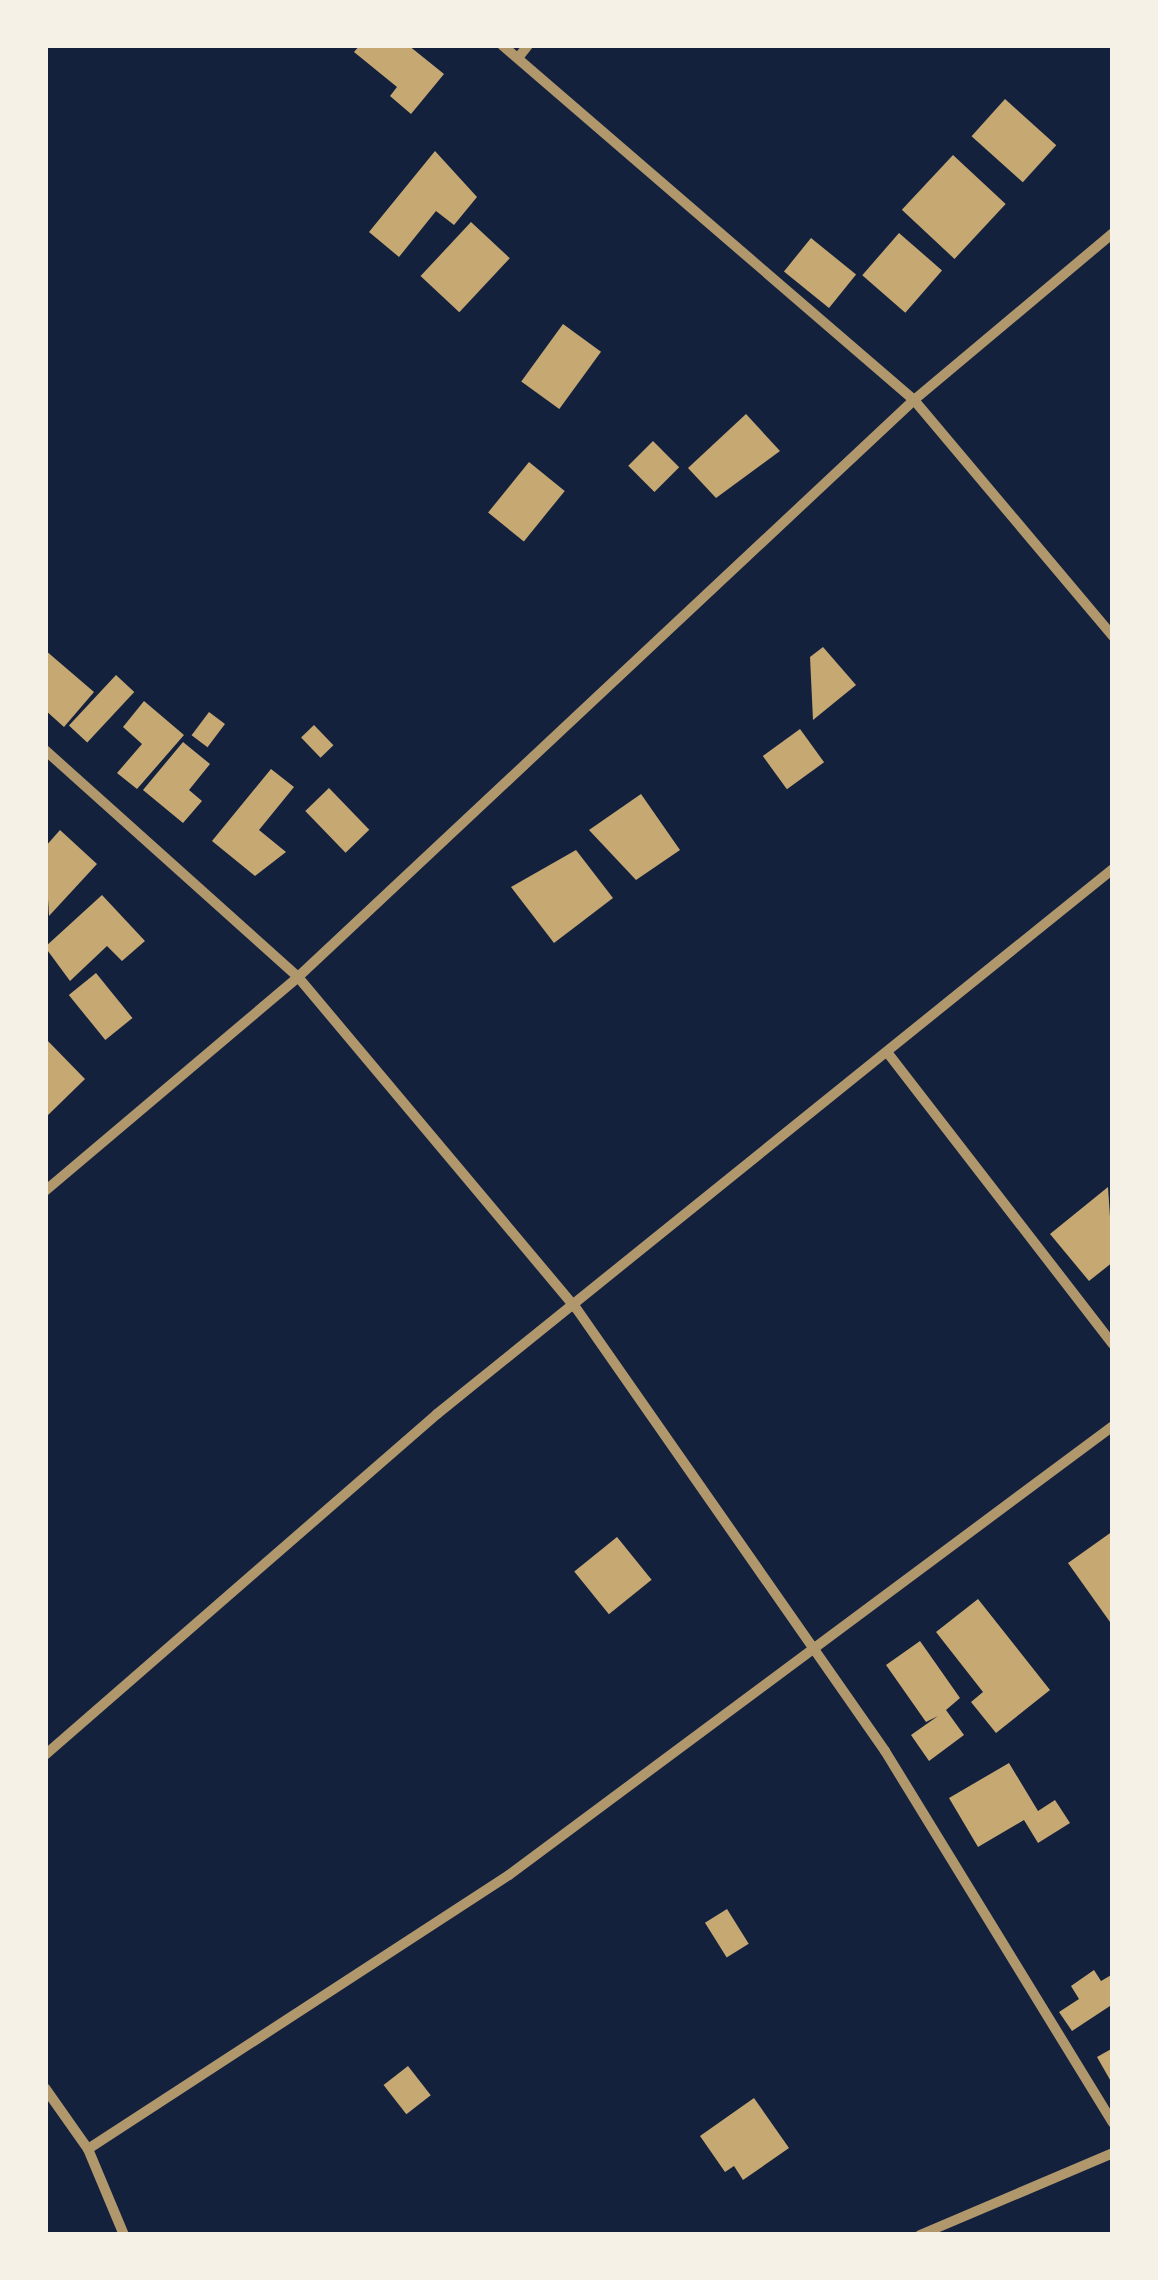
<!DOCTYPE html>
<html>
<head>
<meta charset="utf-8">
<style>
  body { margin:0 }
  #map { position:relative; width:1158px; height:2280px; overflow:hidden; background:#14213d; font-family:Ubuntu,sans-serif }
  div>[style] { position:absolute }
  .building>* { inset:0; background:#c6a872; transform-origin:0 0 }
  .minor>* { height:10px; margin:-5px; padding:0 5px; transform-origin:5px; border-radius:5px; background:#b1986c }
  span { translate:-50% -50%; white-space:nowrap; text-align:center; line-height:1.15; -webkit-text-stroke:10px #f6f1e7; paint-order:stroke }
  .frame { position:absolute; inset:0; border:48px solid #f6f1e7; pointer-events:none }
</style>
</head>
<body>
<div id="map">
  <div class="building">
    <div style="clip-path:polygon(360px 45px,408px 45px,444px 74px,411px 114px,390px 96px,397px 87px,354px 52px)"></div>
    <div style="left:1005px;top:99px;width:69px;height:50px;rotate:42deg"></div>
    <div style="clip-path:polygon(435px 151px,477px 197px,454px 225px,436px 211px,399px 257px,369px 232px)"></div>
    <div style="left:953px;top:155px;width:72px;height:75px;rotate:43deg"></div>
    <div style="left:471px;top:222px;width:53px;height:74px;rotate:43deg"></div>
    <div style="left:899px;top:233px;width:57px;height:56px;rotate:41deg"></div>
    <div style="left:811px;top:238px;width:58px;height:43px;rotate:39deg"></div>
    <div style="left:563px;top:324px;width:47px;height:71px;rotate:36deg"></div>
    <div style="clip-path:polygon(746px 414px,780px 451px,716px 498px,688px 468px)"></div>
    <div style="left:653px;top:441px;width:37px;height:35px;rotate:45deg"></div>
    <div style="left:529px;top:462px;width:46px;height:65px;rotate:39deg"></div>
    <div style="clip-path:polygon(823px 647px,856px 685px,813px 720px,810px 657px)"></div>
    <div style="clip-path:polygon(45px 650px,94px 692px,64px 727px,45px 710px)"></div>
    <div style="left:116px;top:675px;width:25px;height:69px;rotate:43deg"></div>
    <div style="clip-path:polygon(144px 701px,184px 735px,137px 789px,117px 773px,142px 744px,123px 727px)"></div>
    <div style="left:209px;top:712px;width:20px;height:29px;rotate:37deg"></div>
    <div style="left:314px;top:725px;width:28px;height:18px;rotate:46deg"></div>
    <div style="left:800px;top:729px;width:41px;height:46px;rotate:54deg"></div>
    <div style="clip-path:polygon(183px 742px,210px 764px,189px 790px,202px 801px,183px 823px,143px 790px)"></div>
    <div style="clip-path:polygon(271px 769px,294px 787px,259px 830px,286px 852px,255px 876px,212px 841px)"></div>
    <div style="left:329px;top:788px;width:58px;height:33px;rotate:46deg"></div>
    <div style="clip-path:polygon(641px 794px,680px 850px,636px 880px,589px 830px)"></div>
    <div style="clip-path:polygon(60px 830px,97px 864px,49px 916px,45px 847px)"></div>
    <div style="clip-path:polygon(576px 850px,613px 898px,554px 943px,511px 887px)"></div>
    <div style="clip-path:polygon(102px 895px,145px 941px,122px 961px,107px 946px,70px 981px,45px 947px)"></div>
    <div style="left:96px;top:973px;width:58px;height:35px;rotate:51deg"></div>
    <div style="clip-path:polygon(45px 1038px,85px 1079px,45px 1118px)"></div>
    <div style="clip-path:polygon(1108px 1187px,1113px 1262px,1089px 1281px,1050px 1234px)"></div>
    <div style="clip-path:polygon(1113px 1531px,1113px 1620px,1110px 1622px,1068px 1563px)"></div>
    <div style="left:617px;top:1537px;width:55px;height:55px;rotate:51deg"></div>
    <div style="clip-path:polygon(978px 1599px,1050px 1690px,996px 1733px,971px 1702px,983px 1692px,936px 1632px)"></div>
    <div style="clip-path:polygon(920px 1641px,960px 1698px,946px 1710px,964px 1735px,929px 1761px,911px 1735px,938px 1716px,926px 1722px,886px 1665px)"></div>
    <div style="clip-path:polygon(1009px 1763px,1038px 1811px,1055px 1800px,1070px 1823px,1038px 1843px,1024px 1820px,978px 1847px,949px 1798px)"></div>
    <div style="left:727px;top:1909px;width:41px;height:26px;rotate:58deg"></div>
    <div style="clip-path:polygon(1094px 1970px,1101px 1981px,1113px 1974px,1113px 2004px,1072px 2031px,1059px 2012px,1079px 1999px,1071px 1986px)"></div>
    <div style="clip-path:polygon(1113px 2048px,1113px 2085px,1097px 2057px)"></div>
    <div style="left:408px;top:2066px;width:37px;height:31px;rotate:52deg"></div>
    <div style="clip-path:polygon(754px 2098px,789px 2148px,743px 2180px,734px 2166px,725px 2172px,700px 2136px)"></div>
  </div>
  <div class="minor">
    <div style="left:502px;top:45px;width:544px;rotate:40.75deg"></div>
    <div style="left:914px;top:400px;width:309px;rotate:49.9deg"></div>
    <div style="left:518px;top:58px;width:16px;rotate:-52deg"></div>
    <div style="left:45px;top:750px;width:340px;rotate:41.9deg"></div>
    <div style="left:298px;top:977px;width:844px;rotate:-43.13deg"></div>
    <div style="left:914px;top:400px;width:260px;rotate:-40deg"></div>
    <div style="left:887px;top:1052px;width:369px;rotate:52.3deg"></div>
    <div style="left:45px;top:1191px;width:331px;rotate:-40.2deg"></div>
    <div style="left:298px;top:977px;width:432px;rotate:50deg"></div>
    <div style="left:576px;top:1308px;width:540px;rotate:55.1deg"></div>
    <div style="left:885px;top:1751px;width:436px;rotate:58.5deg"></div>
    <div style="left:45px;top:1755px;width:520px;rotate:-41.02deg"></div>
    <div style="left:437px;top:1414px;width:868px;rotate:-38.88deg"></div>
    <div style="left:45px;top:2088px;width:75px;rotate:54.8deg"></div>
    <div style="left:88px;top:2149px;width:93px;rotate:67.3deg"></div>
    <div style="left:88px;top:2149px;width:502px;rotate:-33.06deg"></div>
    <div style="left:509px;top:1875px;width:753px;rotate:-36.63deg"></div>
    <div style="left:920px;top:2235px;width:210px;rotate:-23deg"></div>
  </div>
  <div class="frame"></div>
</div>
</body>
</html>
